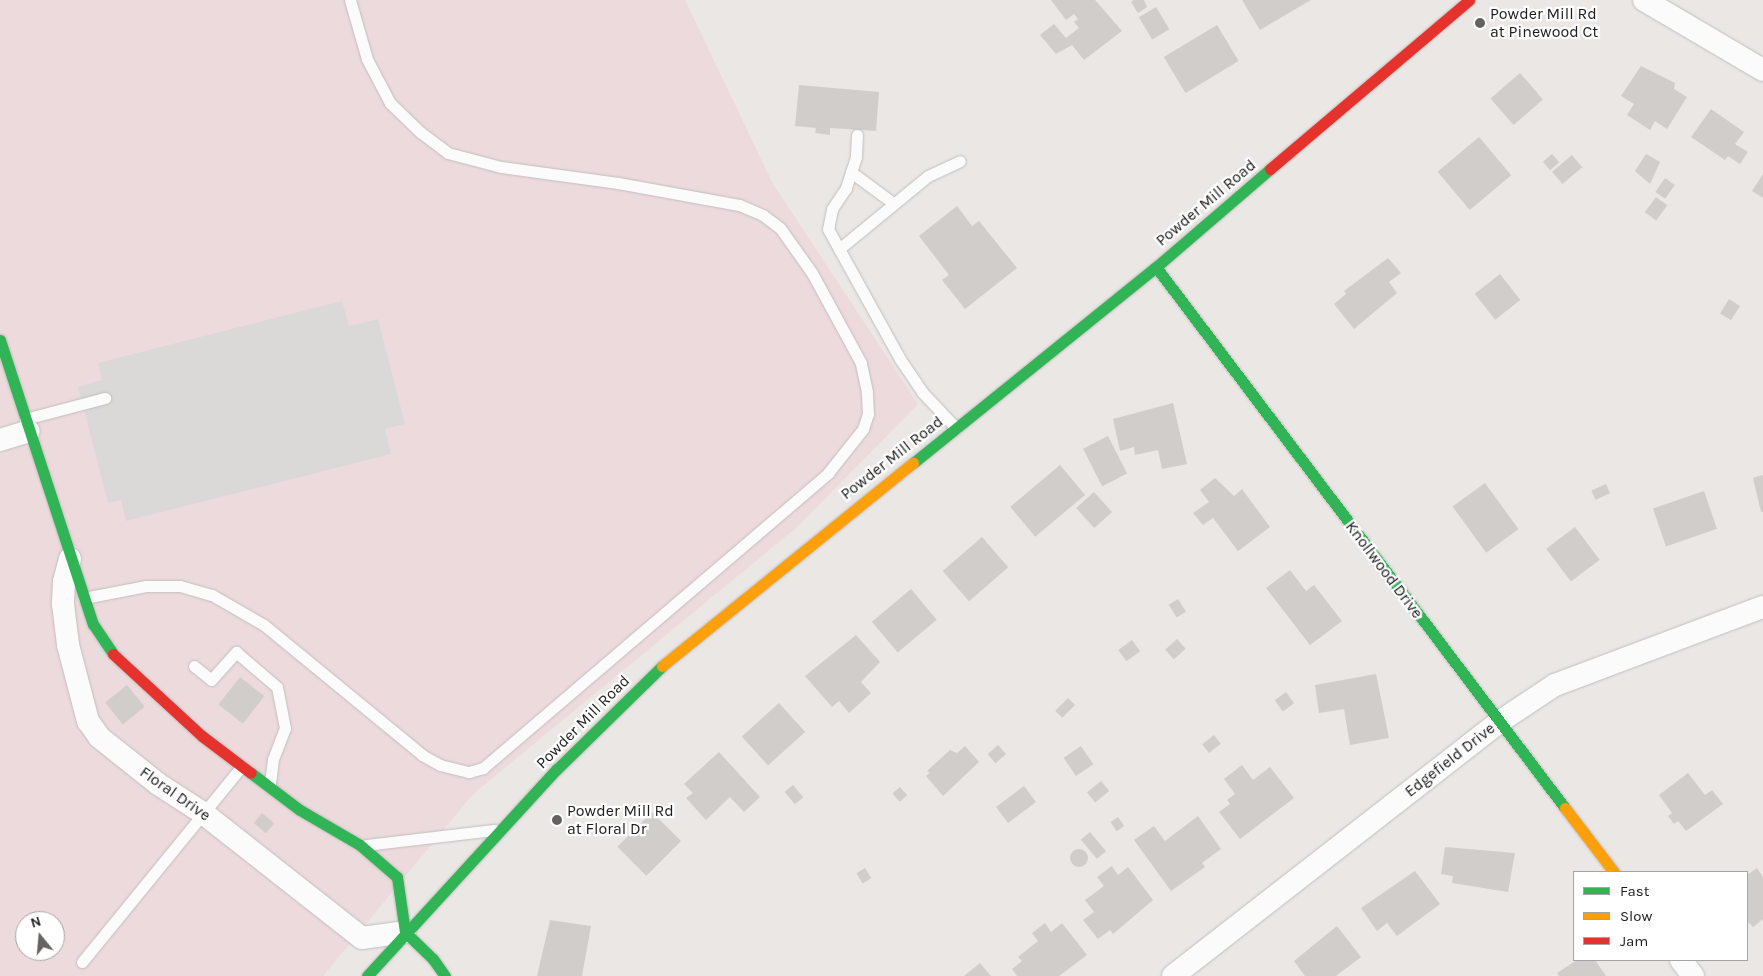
<!DOCTYPE html>
<html>
<head>
<meta charset="utf-8">
<style>
  body { margin:0 }
  #map { position:relative; width:1763px; height:976px; overflow:hidden; background:#eae7e4; font-family:Karla,sans-serif }
  div>[style] { position:absolute }
  .commercial>* { inset:0; background:#eddadc }
  .parking>* { inset:0; background:#dad9d8 }
  .building>* { inset:0; background:#d1cdcb; transform-origin:0 0 }
  .round { border-radius:50% }
  .roads { filter:drop-shadow(0 0 1px #c0bebd) drop-shadow(0 0 1px #c0bebd) }
  .lane>* { height:11px; margin:-5.5px; padding:0 5.5px; transform-origin:5.5px; border-radius:5.5px; background:#fcfbfb }
  .street>* { height:22px; margin:-11px; padding:0 11px; transform-origin:11px; border-radius:11px; background:#fcfbfb }
  .fast>* { height:11px; margin:-5.5px; padding:0 5.5px; transform-origin:5.5px; border-radius:5.5px; background:#30b455 }
  .slow>* { height:11px; margin:-5.5px; padding:0 5.5px; transform-origin:5.5px; border-radius:5.5px; background:#ff9f0a }
  .jam>* { height:11px; margin:-5.5px; padding:0 5.5px; transform-origin:5.5px; border-radius:5.5px; background:#e5322d }
  .dots>* { width:14px; height:14px; translate:-50% -50%; box-sizing:border-box; border:2px solid #fff; border-radius:50% }
  span { translate:-50% -50%; white-space:nowrap; text-align:center; line-height:1.15; -webkit-text-stroke:4.5px #fff; paint-order:stroke }
  .poi-label { font-size:16px; color:#1c1c1c }
  .left { translate:0 -50%; text-align:left }
  .street-label { font-size:16px; color:#1c1c1c }
  .legend { position:absolute; left:1573px; top:871px; width:175px; height:90px; box-sizing:border-box; background:#fff; border:1px solid #a4a4a4; margin:0; padding:6px 9px; list-style:none; font-size:15px; color:#1c1c1c }
  .legend li { display:flex; align-items:center; gap:10px; height:25px }
  .legend b { width:25px; border:1px solid #a4a4a4 }
  .north { position:absolute; left:15px; top:911px; width:50px; height:50px; box-sizing:border-box; background:#fff; border:1px solid #a4a4a4; border-radius:50%; rotate:343deg; font-size:14px; font-weight:700; line-height:20px; text-align:center; color:#1c1c1c }
  .north::after { content:''; display:block; margin:auto; width:18px; height:22px; background:#646362; clip-path:polygon(50% 0,100% 100%,50% 72%,0 100%) }
</style>
</head>
<body>
<div id="map">
  <div class="commercial">
    <div style="clip-path:polygon(evenodd,0 0,685px 0,773px 184px,918px 404px,797px 527px,473px 794px,323px 976px,0 976px,0 0,25px 921px,55px 921px,55px 951px,25px 951px,25px 921px)"></div>
  </div>
  <div class="parking">
    <div style="clip-path:polygon(342px 301px,349px 326px,378px 319px,405px 424px,385px 429px,391px 454px,126px 521px,121px 500px,108px 503px,78px 387px,102px 380px,98px 363px)"></div>
  </div>
  <div class="building">
    <div style="clip-path:polygon(1051px 0,1095px 0,1122px 31px,1084px 60px,1072px 45px,1056px 54px,1040px 35px,1054px 24px,1066px 38px,1079px 28px,1074px 22px,1078px 19px,1074px 14px,1066px 20px)"></div>
    <div style="clip-path:polygon(1134px 0,1144px 0,1147px 7px,1138px 13px,1131px 2px)"></div>
    <div style="clip-path:polygon(1242px 0,1311px 0,1260px 30px)"></div>
    <div style="left:1156px;top:7px;width:26px;height:20px;rotate:59deg"></div>
    <div style="left:1217px;top:25px;width:42px;height:62px;rotate:59deg"></div>
    <div style="clip-path:polygon(1641px 66px,1675px 83px,1674px 89px,1687px 97px,1667px 129px,1655px 121px,1650px 130px,1627px 115px,1634px 104px,1621px 96px)"></div>
    <div style="left:1520px;top:73px;width:35px;height:39px;rotate:49deg"></div>
    <div style="clip-path:polygon(799px 85px,879px 92px,876px 131px,830px 128px,830px 135px,815px 133px,816px 128px,795px 126px)"></div>
    <div style="clip-path:polygon(1711px 109px,1744px 132px,1735px 144px,1748px 152px,1740px 164px,1728px 156px,1725px 160px,1691px 137px)"></div>
    <div style="left:1479px;top:137px;width:50px;height:54px;rotate:50deg"></div>
    <div style="left:1552px;top:154px;width:11px;height:12px;rotate:49deg"></div>
    <div style="clip-path:polygon(1646px 154px,1660px 162px,1650px 184px,1635px 171px)"></div>
    <div style="left:1572px;top:155px;width:16px;height:26px;rotate:50deg"></div>
    <div style="clip-path:polygon(1763px 174px,1763px 198px,1752px 191px)"></div>
    <div style="left:1665px;top:178px;width:12px;height:17px;rotate:35deg"></div>
    <div style="left:1656px;top:197px;width:14px;height:19px;rotate:36deg"></div>
    <div style="clip-path:polygon(957px 206px,972px 226px,979px 221px,1017px 268px,965px 309px,942px 280px,949px 275px,919px 236px)"></div>
    <div style="clip-path:polygon(1388px 258px,1401px 273px,1389px 282px,1397px 293px,1354px 329px,1334px 304px,1346px 294px,1344px 291px)"></div>
    <div style="left:1500px;top:274px;width:33px;height:32px;rotate:52deg"></div>
    <div style="left:1729px;top:299px;width:13px;height:17px;rotate:32deg"></div>
    <div style="clip-path:polygon(1173px 403px,1187px 464px,1162px 469px,1158px 450px,1135px 455px,1134px 447px,1120px 451px,1113px 419px)"></div>
    <div style="left:1108px;top:436px;width:42px;height:28px;rotate:63deg"></div>
    <div style="left:1060px;top:465px;width:39px;height:65px;rotate:50deg"></div>
    <div style="clip-path:polygon(1763px 475px,1763px 512px,1761px 512px,1753px 478px)"></div>
    <div style="clip-path:polygon(1215px 478px,1234px 496px,1242px 489px,1270px 527px,1238px 551px,1213px 518px,1203px 525px,1193px 513px,1209px 502px,1200px 490px)"></div>
    <div style="left:1485px;top:483px;width:57px;height:40px;rotate:54deg"></div>
    <div style="left:1606px;top:484px;width:10px;height:16px;rotate:66deg"></div>
    <div style="left:1704px;top:491px;width:40px;height:54px;rotate:71deg"></div>
    <div style="left:1094px;top:492px;width:27px;height:24px;rotate:48deg"></div>
    <div style="left:1575px;top:527px;width:41px;height:36px;rotate:53deg"></div>
    <div style="left:982px;top:537px;width:40px;height:52px;rotate:49deg"></div>
    <div style="clip-path:polygon(1290px 570px,1306px 591px,1314px 585px,1342px 621px,1310px 645px,1266px 588px)"></div>
    <div style="left:911px;top:589px;width:40px;height:51px;rotate:50deg"></div>
    <div style="left:1178px;top:599px;width:15px;height:11px;rotate:58deg"></div>
    <div style="clip-path:polygon(856px 635px,880px 662px,861px 682px,871px 693px,849px 713px,839px 701px,832px 707px,805px 676px)"></div>
    <div style="left:1177px;top:639px;width:13px;height:16px;rotate:48deg"></div>
    <div style="left:1132px;top:640px;width:14px;height:17px;rotate:54deg"></div>
    <div style="clip-path:polygon(1376px 674px,1389px 738px,1350px 745px,1344px 709px,1319px 713px,1315px 685px)"></div>
    <div style="left:240px;top:677px;width:31px;height:35px;rotate:38deg"></div>
    <div style="left:127px;top:685px;width:28px;height:28px;rotate:51deg"></div>
    <div style="left:1286px;top:692px;width:14px;height:14px;rotate:54deg"></div>
    <div style="left:1068px;top:698px;width:10px;height:18px;rotate:45deg"></div>
    <div style="left:779px;top:703px;width:39px;height:50px;rotate:48deg"></div>
    <div style="left:1214px;top:735px;width:11px;height:15px;rotate:52deg"></div>
    <div style="left:998px;top:745px;width:12px;height:14px;rotate:48deg"></div>
    <div style="clip-path:polygon(965px 746px,979px 762px,943px 796px,926px 776px,930px 773px,927px 771px,950px 750px,957px 753px)"></div>
    <div style="left:1081px;top:746px;width:22px;height:21px;rotate:56deg"></div>
    <div style="clip-path:polygon(719px 752px,760px 797px,744px 812px,730px 797px,706px 820px,686px 798px,693px 793px,684px 784px)"></div>
    <div style="clip-path:polygon(1242px 765px,1253px 780px,1270px 767px,1294px 798px,1240px 839px,1219px 812px,1230px 804px,1227px 800px,1235px 794px,1224px 779px)"></div>
    <div style="clip-path:polygon(1688px 773px,1705px 795px,1712px 790px,1723px 804px,1686px 831px,1678px 821px,1674px 824px,1668px 816px,1672px 813px,1659px 795px)"></div>
    <div style="left:1101px;top:781px;width:13px;height:18px;rotate:51deg"></div>
    <div style="left:793px;top:785px;width:16px;height:11px;rotate:50deg"></div>
    <div style="left:1024px;top:786px;width:20px;height:35px;rotate:53deg"></div>
    <div style="left:900px;top:787px;width:11px;height:10px;rotate:49deg"></div>
    <div style="left:652px;top:812px;width:41px;height:49px;rotate:45deg"></div>
    <div style="left:262px;top:813px;width:16px;height:13px;rotate:40deg"></div>
    <div style="clip-path:polygon(1198px 816px,1221px 849px,1202px 863px,1205px 867px,1171px 891px,1134px 840px,1154px 826px,1165px 841px)"></div>
    <div style="left:1118px;top:817px;width:11px;height:9px;rotate:56deg"></div>
    <div style="left:1090px;top:832px;width:25px;height:12px;rotate:50deg"></div>
    <div style="clip-path:polygon(1445px 847px,1515px 853px,1508px 892px,1452px 883px,1453px 876px,1441px 874px)"></div>
    <div class="round" style="left:1070px;top:849px;width:18px;height:18px"></div>
    <div style="clip-path:polygon(1112px 866px,1118px 875px,1128px 867px,1153px 900px,1113px 934px,1110px 930px,1098px 939px,1083px 920px,1094px 912px,1085px 900px,1104px 886px,1097px 877px)"></div>
    <div style="left:865px;top:868px;width:12px;height:10px;rotate:59deg"></div>
    <div style="clip-path:polygon(1757px 868px,1763px 877px,1763px 919px,1753px 927px,1747px 921px,1747px 875px)"></div>
    <div style="clip-path:polygon(1415px 871px,1440px 904px,1397px 936px,1387px 923px,1377px 931px,1361px 908px)"></div>
    <div style="clip-path:polygon(550px 920px,591px 926px,582px 976px,537px 976px)"></div>
    <div style="clip-path:polygon(1045px 923px,1051px 932px,1062px 923px,1087px 955px,1059px 976px,1017px 976px,1012px 969px,1022px 961px,1018px 957px,1038px 941px,1032px 933px)"></div>
    <div style="clip-path:polygon(1337px 926px,1361px 957px,1336px 976px,1305px 976px,1294px 961px)"></div>
    <div style="clip-path:polygon(1577px 960px,1595px 960px,1606px 976px,1559px 976px,1557px 973px)"></div>
    <div style="clip-path:polygon(980px 963px,991px 976px,964px 976px)"></div>
  </div>
  <div class="roads">
    <div class="lane">
      <div style="left:857px;top:135px;width:22px;rotate:93deg"></div>
      <div style="left:856px;top:157px;width:33px;rotate:108deg"></div>
      <div style="left:846px;top:188px;width:25px;rotate:124deg"></div>
      <div style="left:832px;top:209px;width:20px;rotate:101deg"></div>
      <div style="left:828px;top:229px;width:149px;rotate:61deg"></div>
      <div style="left:900px;top:359px;width:40px;rotate:56deg"></div>
      <div style="left:922px;top:392px;width:50px;rotate:46.6deg"></div>
      <div style="left:851px;top:172px;width:52px;rotate:36.4deg"></div>
      <div style="left:839px;top:249px;width:115px;rotate:-39.4deg"></div>
      <div style="left:928px;top:176px;width:35px;rotate:-25deg"></div>
      <div style="left:25px;top:419px;width:83px;rotate:-14.7deg"></div>
      <div style="left:84px;top:598px;width:63px;rotate:-11deg"></div>
      <div style="left:146px;top:586px;width:34px"></div>
      <div style="left:180px;top:586px;width:33px;rotate:16deg"></div>
      <div style="left:212px;top:595px;width:60px;rotate:30deg"></div>
      <div style="left:264px;top:625px;width:205px;rotate:39.4deg"></div>
      <div style="left:422px;top:755px;width:21px;rotate:29deg"></div>
      <div style="left:440px;top:765px;width:30px;rotate:14deg"></div>
      <div style="left:469px;top:772px;width:15px;rotate:-16deg"></div>
      <div style="left:483px;top:768px;width:454px;rotate:-40.5deg"></div>
      <div style="left:828px;top:473px;width:56px;rotate:-51.5deg"></div>
      <div style="left:863px;top:429px;width:16px;rotate:-72deg"></div>
      <div style="left:868px;top:414px;width:22px;rotate:-93deg"></div>
      <div style="left:867px;top:392px;width:30px;rotate:-102deg"></div>
      <div style="left:861px;top:363px;width:102px;rotate:-118.6deg"></div>
      <div style="left:812px;top:273px;width:55px;rotate:-125.4deg"></div>
      <div style="left:780px;top:228px;width:21px;rotate:-143deg"></div>
      <div style="left:763px;top:215px;width:26px;rotate:-157deg"></div>
      <div style="left:739px;top:205px;width:123px;rotate:-169.7deg"></div>
      <div style="left:618px;top:183px;width:118px;rotate:-172.2deg"></div>
      <div style="left:501px;top:167px;width:55px;rotate:-165.2deg"></div>
      <div style="left:448px;top:153px;width:35px;rotate:-143deg"></div>
      <div style="left:420px;top:132px;width:42px;rotate:-136deg"></div>
      <div style="left:390px;top:103px;width:50px;rotate:-117.6deg"></div>
      <div style="left:367px;top:59px;width:61px;rotate:-106.1deg"></div>
      <div style="left:194px;top:666px;width:22px;rotate:39deg"></div>
      <div style="left:211px;top:680px;width:38px;rotate:-48deg"></div>
      <div style="left:236px;top:652px;width:54px;rotate:40.5deg"></div>
      <div style="left:277px;top:687px;width:42px;rotate:79deg"></div>
      <div style="left:285px;top:728px;width:33px;rotate:111deg"></div>
      <div style="left:273px;top:759px;width:26px;rotate:97deg"></div>
      <div style="left:366px;top:845px;width:129px;rotate:-6.7deg"></div>
      <div style="left:82px;top:962px;width:253px;rotate:-50.8deg"></div>
    </div>
    <div class="street">
      <div style="left:1644px;top:0;width:138px;rotate:30.5deg"></div>
      <div style="left:0;top:440px;width:30px;rotate:-17deg"></div>
      <div style="left:70px;top:559px;width:24px;rotate:105deg"></div>
      <div style="left:64px;top:582px;width:22px;rotate:93deg"></div>
      <div style="left:63px;top:604px;width:41px;rotate:83deg"></div>
      <div style="left:68px;top:645px;width:79px;rotate:75.3deg"></div>
      <div style="left:88px;top:721px;width:19px;rotate:55deg"></div>
      <div style="left:99px;top:737px;width:75px;rotate:38.5deg"></div>
      <div style="left:158px;top:784px;width:54px;rotate:32.8deg"></div>
      <div style="left:203px;top:813px;width:202px;rotate:38.2deg"></div>
      <div style="left:362px;top:938px;width:43px;rotate:-7.9deg"></div>
      <div style="left:1681px;top:960px;width:20px;rotate:53deg"></div>
      <div style="left:1173px;top:976px;width:413px;rotate:-37.9deg"></div>
      <div style="left:1499px;top:722px;width:67px;rotate:-33.5deg"></div>
      <div style="left:1555px;top:685px;width:222px;rotate:-20.6deg"></div>
    </div>
    <div class="fast">
      <div style="left:1156px;top:267px;width:678px;rotate:52.91deg"></div>
      <div style="left:0;top:340px;width:299px;rotate:71.9deg"></div>
      <div style="left:93px;top:624px;width:36px;rotate:56deg"></div>
      <div style="left:913px;top:463px;width:312px;rotate:-38.9deg"></div>
      <div style="left:1156px;top:267px;width:150px;rotate:-40.7deg"></div>
      <div style="left:251px;top:773px;width:61px;rotate:37.1deg"></div>
      <div style="left:300px;top:810px;width:69px;rotate:30.3deg"></div>
      <div style="left:360px;top:845px;width:49px;rotate:40.9deg"></div>
      <div style="left:397px;top:877px;width:56px;rotate:81.7deg"></div>
      <div style="left:405px;top:932px;width:39px;rotate:44deg"></div>
      <div style="left:433px;top:959px;width:21px;rotate:55deg"></div>
      <div style="left:367px;top:976px;width:281px;rotate:-47.5deg"></div>
      <div style="left:557px;top:769px;width:147px;rotate:-44.4deg"></div>
    </div>
    <div class="slow">
      <div style="left:662px;top:666px;width:323px;rotate:-39deg"></div>
      <div style="left:1565px;top:808px;width:81px;rotate:52.6deg"></div>
    </div>
    <div class="jam">
      <div style="left:1270px;top:169px;width:261px;rotate:-40.3deg"></div>
      <div style="left:113px;top:654px;width:121px;rotate:42.7deg"></div>
      <div style="left:202px;top:736px;width:61px;rotate:37.1deg"></div>
    </div>
  </div>
  <div class="dots">
    <div style="left:1480px;top:23px;background:#646362"></div>
    <div style="left:557px;top:820px;background:#646362"></div>
  </div>
  <div class="poi-label">
    <span class="left" style="left:1490px;top:23px">Powder Mill Rd<br>at Pinewood Ct</span>
    <span class="left" style="left:567px;top:820px">Powder Mill Rd<br>at Floral Dr</span>
  </div>
  <div class="street-label">
    <span style="left:1206px;top:203px;rotate:-40deg">Powder Mill Road</span>
    <span style="left:892px;top:458px;rotate:-38deg">Powder Mill Road</span>
    <span style="left:1384px;top:570px;rotate:53deg">Knollwood Drive</span>
    <span style="left:583px;top:722px;rotate:-45deg">Powder Mill Road</span>
    <span style="left:1450px;top:760px;rotate:-38deg">Edgefield Drive</span>
    <span style="left:175px;top:794px;rotate:35deg">Floral Drive</span>
  </div>
  <ul class="legend">
  <li><b style="height:6px;background:#30b455"></b>Fast</li>
  <li><b style="height:6px;background:#ff9f0a"></b>Slow</li>
  <li><b style="height:6px;background:#e5322d"></b>Jam</li>
  </ul>
  <div class="north">N</div>
</div>
</body>
</html>
